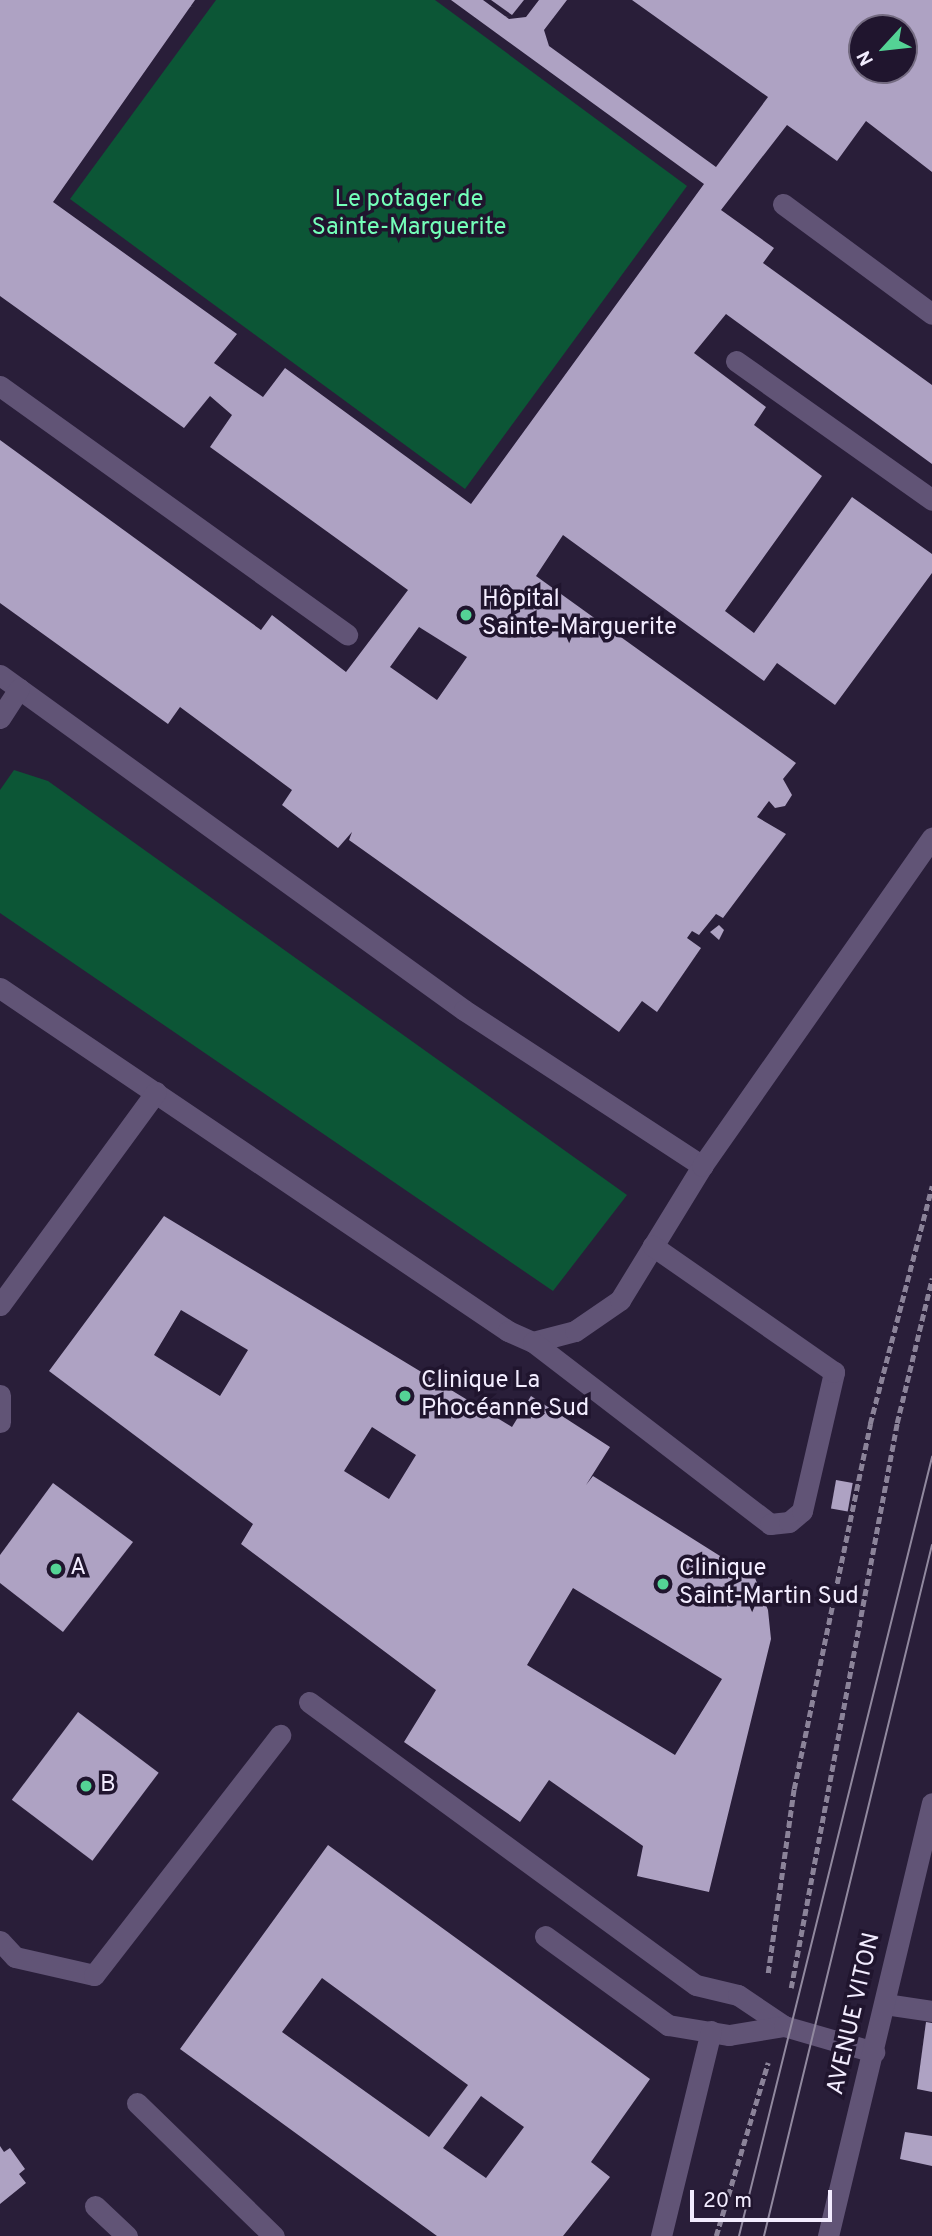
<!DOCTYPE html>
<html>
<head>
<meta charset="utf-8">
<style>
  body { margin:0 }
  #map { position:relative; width:932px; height:2236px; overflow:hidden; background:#291e39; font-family:Overpass,sans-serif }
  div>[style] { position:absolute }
  .green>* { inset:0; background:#0c5636 }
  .building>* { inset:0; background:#aea2c3; transform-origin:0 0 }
  .path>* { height:4.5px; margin-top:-2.25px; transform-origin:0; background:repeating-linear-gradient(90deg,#8b8399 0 7px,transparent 0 10.5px) }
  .minor>* { height:21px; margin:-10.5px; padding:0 10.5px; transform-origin:10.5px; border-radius:10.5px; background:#615476 }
  .tram>* { height:2px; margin:-1px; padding:0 1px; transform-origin:1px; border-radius:1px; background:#91899f }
  .dots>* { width:19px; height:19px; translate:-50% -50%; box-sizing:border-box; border:4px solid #20152e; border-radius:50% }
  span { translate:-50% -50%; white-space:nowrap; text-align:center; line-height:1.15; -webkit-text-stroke:7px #20152e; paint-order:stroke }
  .park-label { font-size:24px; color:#74ffb9 }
  .poi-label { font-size:24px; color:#f2ecfe }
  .left { translate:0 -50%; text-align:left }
  .street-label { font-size:24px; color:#f2ecfe }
  .north { position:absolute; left:848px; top:14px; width:70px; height:70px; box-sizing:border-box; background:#20152e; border:2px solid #746b81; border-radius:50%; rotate:243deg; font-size:19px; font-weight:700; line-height:28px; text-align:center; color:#f2ecfe }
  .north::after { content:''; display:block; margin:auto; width:24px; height:32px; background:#54d395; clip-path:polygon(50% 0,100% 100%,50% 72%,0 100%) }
  .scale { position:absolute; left:690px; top:2190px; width:142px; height:32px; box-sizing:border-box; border:4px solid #f2ecfe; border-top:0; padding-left:9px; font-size:21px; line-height:24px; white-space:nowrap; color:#f2ecfe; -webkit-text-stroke:5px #20152e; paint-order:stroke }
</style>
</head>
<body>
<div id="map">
  <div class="green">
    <div style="clip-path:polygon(216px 0,435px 0,687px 186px,465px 489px,70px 199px)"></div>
    <div style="clip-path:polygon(14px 770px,48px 781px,627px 1195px,553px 1291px,0 913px,0 790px)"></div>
  </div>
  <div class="building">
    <div style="clip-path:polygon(evenodd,0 0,195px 0,53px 202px,237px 334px,214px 363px,263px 397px,285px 368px,471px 504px,704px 184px,451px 0,483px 0,509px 19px,526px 17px,539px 0,567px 0,544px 30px,549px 46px,716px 167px,768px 97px,632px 0,932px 0,932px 172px,866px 121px,837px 161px,787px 125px,721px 210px,774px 248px,763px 263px,932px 385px,932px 464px,726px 314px,694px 353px,766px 407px,754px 425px,822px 476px,725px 611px,754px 633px,852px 497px,932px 554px,932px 573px,835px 705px,777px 663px,764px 681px,563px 535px,536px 576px,796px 763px,783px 779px,792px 795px,785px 806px,775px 808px,769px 801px,757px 817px,786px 834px,723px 918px,716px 914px,699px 935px,692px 931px,687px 938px,701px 948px,657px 1012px,642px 1001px,619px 1032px,349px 840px,352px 832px,338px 848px,282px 805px,292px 790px,180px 707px,168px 724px,0 603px,0 440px,261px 630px,272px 615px,346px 672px,408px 590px,210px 447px,232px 415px,210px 396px,184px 428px,0 296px,0 0,862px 28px,904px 28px,904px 70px,862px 70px,862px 28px,0 0,419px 627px,467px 657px,437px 700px,390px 667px,419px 627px)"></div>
    <div style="clip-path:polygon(491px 0,524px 0,512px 15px)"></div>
    <div style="clip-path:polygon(719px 925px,724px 930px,719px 940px,710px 932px)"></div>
    <div style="clip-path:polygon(evenodd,164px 1216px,512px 1427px,531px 1396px,610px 1447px,586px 1485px,593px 1476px,755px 1578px,768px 1610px,771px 1639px,709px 1892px,637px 1876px,643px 1846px,549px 1780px,520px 1822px,404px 1742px,436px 1690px,241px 1544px,253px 1524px,49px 1371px,164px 1216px,181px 1310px,248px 1350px,220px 1396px,154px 1355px,181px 1310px,164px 1216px,372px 1427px,416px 1455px,389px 1499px,344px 1471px,372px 1427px,164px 1216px,573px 1588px,722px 1679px,675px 1755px,527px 1665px,573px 1588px)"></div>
    <div style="left:836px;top:1480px;width:17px;height:29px;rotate:10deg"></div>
    <div style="clip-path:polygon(53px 1483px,133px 1542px,63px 1632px,0 1583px,0 1555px)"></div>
    <div style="left:78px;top:1712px;width:101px;height:110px;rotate:37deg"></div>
    <div style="clip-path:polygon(evenodd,328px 1845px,650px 2079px,591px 2162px,610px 2177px,563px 2236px,437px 2236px,180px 2049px,328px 1845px,322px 1978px,468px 2085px,429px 2137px,282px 2032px,322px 1978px,328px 1845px,481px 2096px,524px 2127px,486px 2178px,443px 2148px,481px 2096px)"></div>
    <div style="clip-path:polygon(926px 2022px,932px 2023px,932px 2092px,917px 2089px)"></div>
    <div style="clip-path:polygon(905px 2132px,932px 2136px,932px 2166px,900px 2159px)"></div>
    <div style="clip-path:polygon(0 2146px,4px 2152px,10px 2148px,25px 2169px,19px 2174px,26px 2183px,0 2204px)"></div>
  </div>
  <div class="path">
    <div style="left:768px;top:1973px;width:186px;rotate:-82deg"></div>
    <div style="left:794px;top:1789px;width:373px;rotate:-78.2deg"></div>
    <div style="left:870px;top:1424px;width:246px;rotate:-75.4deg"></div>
    <div style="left:791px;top:1988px;width:575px;rotate:-79.37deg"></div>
    <div style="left:897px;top:1423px;width:149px;rotate:-76.4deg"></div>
    <div style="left:716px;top:2236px;width:181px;rotate:-73.3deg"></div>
  </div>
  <div class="minor">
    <div style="left:783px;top:204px;width:185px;rotate:36.4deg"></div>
    <div style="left:736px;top:361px;width:240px;rotate:35.3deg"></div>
    <div style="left:0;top:386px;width:427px;rotate:35.6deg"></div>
    <div style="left:0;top:675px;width:572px;rotate:35.83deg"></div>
    <div style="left:464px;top:1010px;width:285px;rotate:33.2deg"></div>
    <div style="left:0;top:718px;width:35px;rotate:-57deg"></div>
    <div style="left:0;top:988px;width:613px;rotate:34.03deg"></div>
    <div style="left:508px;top:1331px;width:27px;rotate:24deg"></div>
    <div style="left:533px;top:1342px;width:43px;rotate:-14.7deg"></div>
    <div style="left:575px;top:1331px;width:55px;rotate:-34.6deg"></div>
    <div style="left:620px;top:1300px;width:157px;rotate:-58.5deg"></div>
    <div style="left:702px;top:1166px;width:401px;rotate:-55deg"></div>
    <div style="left:0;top:1305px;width:264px;rotate:-53.8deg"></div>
    <div style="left:533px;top:1342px;width:299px;rotate:37.5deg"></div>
    <div style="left:770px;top:1524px;width:19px;rotate:-6deg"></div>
    <div style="left:789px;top:1522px;width:17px;rotate:-40deg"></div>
    <div style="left:802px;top:1511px;width:143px;rotate:-77deg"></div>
    <div style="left:834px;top:1372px;width:221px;rotate:-145.2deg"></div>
    <div style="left:0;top:1395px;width:27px;rotate:90deg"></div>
    <div style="left:309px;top:1702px;width:479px;rotate:36.2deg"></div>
    <div style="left:696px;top:1985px;width:43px;rotate:13.4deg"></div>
    <div style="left:738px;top:1995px;width:55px;rotate:34deg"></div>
    <div style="left:545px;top:1936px;width:152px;rotate:35.9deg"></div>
    <div style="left:668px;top:2025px;width:62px;rotate:9.3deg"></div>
    <div style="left:729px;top:2035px;width:56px;rotate:-9.3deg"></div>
    <div style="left:784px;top:2026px;width:94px;rotate:16.1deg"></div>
    <div style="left:0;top:1941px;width:22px;rotate:47deg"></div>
    <div style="left:15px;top:1957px;width:81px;rotate:12.8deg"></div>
    <div style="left:94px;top:1975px;width:304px;rotate:-52.2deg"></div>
    <div style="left:885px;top:2004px;width:48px;rotate:8.5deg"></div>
    <div style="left:137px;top:2103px;width:191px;rotate:44.2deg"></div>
    <div style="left:95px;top:2206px;width:44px;rotate:43.2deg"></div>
    <div style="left:661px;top:2236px;width:211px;rotate:-76.3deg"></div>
    <div style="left:828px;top:2236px;width:445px;rotate:-76.5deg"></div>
  </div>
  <div class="tram">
    <div style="left:739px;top:2236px;width:803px;rotate:-76.08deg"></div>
    <div style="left:764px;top:2236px;width:711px;rotate:-76.34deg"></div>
  </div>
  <div class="dots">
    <div style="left:466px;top:615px;background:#54d395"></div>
    <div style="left:405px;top:1396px;background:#54d395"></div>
    <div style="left:56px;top:1569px;background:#54d395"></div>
    <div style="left:663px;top:1584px;background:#54d395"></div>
    <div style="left:86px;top:1786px;background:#54d395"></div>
  </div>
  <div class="park-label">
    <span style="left:409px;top:215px">Le potager de<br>Sainte-Marguerite</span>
  </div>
  <div class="poi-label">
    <span class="left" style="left:482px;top:615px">Hôpital<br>Sainte-Marguerite</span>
    <span class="left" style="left:421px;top:1396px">Clinique La<br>Phocéanne Sud</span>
    <span class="left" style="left:70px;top:1569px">A</span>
    <span class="left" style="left:679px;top:1584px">Clinique<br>Saint-Martin Sud</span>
    <span class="left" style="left:100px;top:1786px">B</span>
  </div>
  <div class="street-label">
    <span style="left:855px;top:2014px;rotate:-77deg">AVENUE VITON</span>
  </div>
  <div class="north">N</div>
  <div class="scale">20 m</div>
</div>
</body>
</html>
